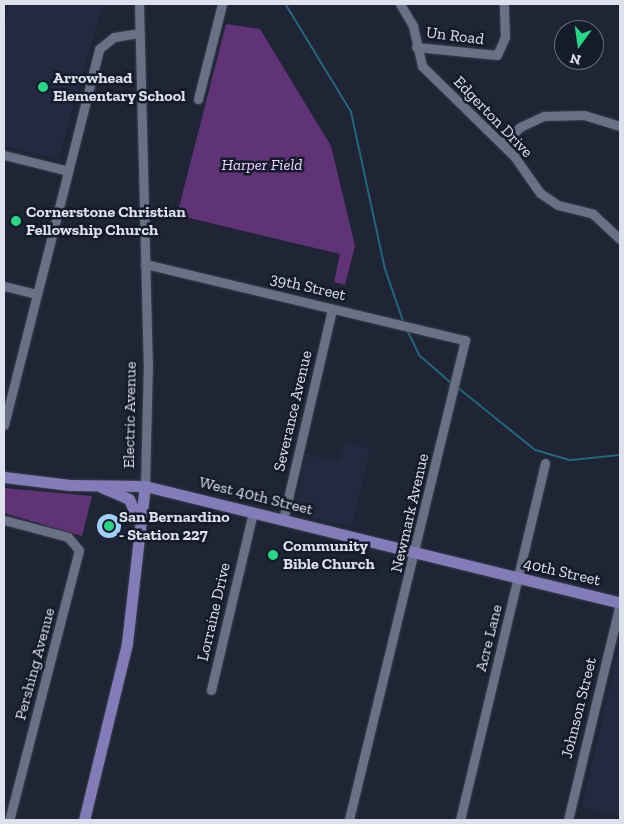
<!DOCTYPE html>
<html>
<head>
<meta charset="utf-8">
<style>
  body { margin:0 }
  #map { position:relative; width:624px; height:824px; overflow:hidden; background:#1f2534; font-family:"Zilla Slab",serif }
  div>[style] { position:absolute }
  .built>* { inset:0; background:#232a40 }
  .green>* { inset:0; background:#603376 }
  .stream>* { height:2px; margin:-1px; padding:0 1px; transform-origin:1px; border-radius:1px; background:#22677d }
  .building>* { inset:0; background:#a2d0f9 }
  .round { border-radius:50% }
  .roads { filter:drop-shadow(0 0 1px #3c404e) drop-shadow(0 0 1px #3c404e) }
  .minor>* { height:9px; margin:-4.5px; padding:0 4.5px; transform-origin:4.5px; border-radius:4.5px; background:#697184 }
  .major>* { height:11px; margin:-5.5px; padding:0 5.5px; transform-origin:5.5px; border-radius:5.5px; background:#837cb8 }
  .dots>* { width:14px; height:14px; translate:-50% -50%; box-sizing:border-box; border:2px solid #151b2a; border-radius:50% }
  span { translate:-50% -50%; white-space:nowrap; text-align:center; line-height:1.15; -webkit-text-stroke:5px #151b2a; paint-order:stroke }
  .street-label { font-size:16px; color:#dce1ec }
  .poi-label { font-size:16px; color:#dce1ec; font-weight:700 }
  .left { translate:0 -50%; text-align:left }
  .park-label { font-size:16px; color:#efd5fe; font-style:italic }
  .frame { position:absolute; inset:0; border:5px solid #dce1ec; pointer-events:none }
  .north { position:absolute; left:554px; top:20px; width:50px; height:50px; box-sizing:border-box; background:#151b2a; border:1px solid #656a78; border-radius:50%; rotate:194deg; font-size:14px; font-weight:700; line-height:20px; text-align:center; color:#dce1ec }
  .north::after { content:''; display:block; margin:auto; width:18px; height:22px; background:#26d886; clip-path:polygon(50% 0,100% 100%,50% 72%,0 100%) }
</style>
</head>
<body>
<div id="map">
  <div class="built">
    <div style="clip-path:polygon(9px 4px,103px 4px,58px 160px,4px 146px,4px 26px)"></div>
    <div style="clip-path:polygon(345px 443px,370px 449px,352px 527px,294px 513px,306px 454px,340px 462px)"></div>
    <div style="clip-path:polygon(620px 641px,620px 816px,582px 807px)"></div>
  </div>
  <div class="green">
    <div style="clip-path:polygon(226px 24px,260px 29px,331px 146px,355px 246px,345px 285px,334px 282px,340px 254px,177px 215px)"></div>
    <div style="clip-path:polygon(4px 488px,92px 496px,82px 536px,4px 513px)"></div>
  </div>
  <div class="stream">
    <div style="left:286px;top:5px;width:125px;rotate:58.7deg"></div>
    <div style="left:351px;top:112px;width:161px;rotate:77.8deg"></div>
    <div style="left:385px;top:269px;width:55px;rotate:70.9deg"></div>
    <div style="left:407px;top:330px;width:28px;rotate:64deg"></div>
    <div style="left:419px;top:355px;width:43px;rotate:41.2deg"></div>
    <div style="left:457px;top:387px;width:100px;rotate:38.9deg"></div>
    <div style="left:535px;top:450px;width:37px;rotate:16deg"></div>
    <div style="left:571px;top:460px;width:49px;rotate:-5.8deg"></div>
  </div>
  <div class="building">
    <div class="round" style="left:97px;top:514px;width:24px;height:24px"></div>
  </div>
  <div class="roads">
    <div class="minor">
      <div style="left:139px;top:4px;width:358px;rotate:88.6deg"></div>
      <div style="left:148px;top:362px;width:124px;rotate:91.4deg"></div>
      <div style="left:400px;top:4px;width:26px;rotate:59deg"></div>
      <div style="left:413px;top:26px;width:41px;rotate:77.3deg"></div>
      <div style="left:422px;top:66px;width:129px;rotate:44.4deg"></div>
      <div style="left:514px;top:156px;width:45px;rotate:54.9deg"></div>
      <div style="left:540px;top:193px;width:22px;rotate:34deg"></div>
      <div style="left:558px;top:205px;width:36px;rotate:14deg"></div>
      <div style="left:593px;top:214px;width:37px;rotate:43deg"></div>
      <div style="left:416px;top:47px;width:81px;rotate:5.6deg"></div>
      <div style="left:497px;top:55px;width:20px;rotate:-66deg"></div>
      <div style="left:505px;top:37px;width:33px;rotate:-92deg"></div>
      <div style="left:198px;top:99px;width:98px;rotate:-75.8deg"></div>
      <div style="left:502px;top:144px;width:25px;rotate:-43deg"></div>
      <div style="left:520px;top:127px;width:26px;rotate:-25deg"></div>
      <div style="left:544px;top:116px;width:40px;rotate:-1.4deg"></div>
      <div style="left:584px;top:115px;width:38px;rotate:17deg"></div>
      <div style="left:4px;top:155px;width:66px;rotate:14deg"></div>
      <div style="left:145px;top:264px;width:329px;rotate:13.4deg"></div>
      <div style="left:465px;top:340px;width:494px;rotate:103.6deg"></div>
      <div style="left:4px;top:286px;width:33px;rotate:14deg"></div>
      <div style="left:4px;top:425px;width:388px;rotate:-75.8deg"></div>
      <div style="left:99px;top:49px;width:19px;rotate:-39deg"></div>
      <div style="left:114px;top:37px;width:25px;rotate:-9deg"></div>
      <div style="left:4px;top:520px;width:66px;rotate:14.9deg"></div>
      <div style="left:68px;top:537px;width:17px;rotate:50deg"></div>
      <div style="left:79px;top:550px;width:279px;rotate:104.5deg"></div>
      <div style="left:283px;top:520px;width:217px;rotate:-76.9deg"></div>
      <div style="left:211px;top:690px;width:183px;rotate:-76.7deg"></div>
      <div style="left:460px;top:820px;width:367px;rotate:-76.6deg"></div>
      <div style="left:568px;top:820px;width:223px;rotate:-76.5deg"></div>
    </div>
    <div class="major">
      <div style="left:4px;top:477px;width:66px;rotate:6.9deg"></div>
      <div style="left:70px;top:485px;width:75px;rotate:0.8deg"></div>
      <div style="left:145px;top:486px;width:489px;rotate:13.8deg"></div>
      <div style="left:101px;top:487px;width:30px;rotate:23deg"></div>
      <div style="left:129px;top:499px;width:23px;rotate:67deg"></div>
      <div style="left:84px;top:820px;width:182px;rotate:-76.3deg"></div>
      <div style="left:127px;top:643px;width:158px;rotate:-83.5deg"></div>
    </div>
  </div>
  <div class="dots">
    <div style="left:43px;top:87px;background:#26d886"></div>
    <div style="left:16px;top:221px;background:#26d886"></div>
    <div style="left:109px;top:526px;background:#26d886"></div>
    <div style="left:273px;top:555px;background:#26d886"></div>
  </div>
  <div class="street-label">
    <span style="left:455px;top:36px;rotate:7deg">Un Road</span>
    <span style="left:493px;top:117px;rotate:46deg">Edgerton Drive</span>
    <span style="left:308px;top:287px;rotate:13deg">39th Street</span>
    <span style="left:293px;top:411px;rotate:-77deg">Severance Avenue</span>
    <span style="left:130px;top:415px;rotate:-89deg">Electric Avenue</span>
    <span style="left:256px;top:496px;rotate:14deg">West 40th Street</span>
    <span style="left:410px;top:513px;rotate:-77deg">Newmark Avenue</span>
    <span style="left:562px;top:572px;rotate:13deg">40th Street</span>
    <span style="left:214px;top:612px;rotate:-77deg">Lorraine Drive</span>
    <span style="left:489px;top:638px;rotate:-76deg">Acre Lane</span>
    <span style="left:35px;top:664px;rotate:-75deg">Pershing Avenue</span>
    <span style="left:579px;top:708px;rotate:-76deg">Johnson Street</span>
  </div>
  <div class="poi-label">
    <span class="left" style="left:53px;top:87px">Arrowhead<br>Elementary School</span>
    <span class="left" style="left:26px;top:221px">Cornerstone Christian<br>Fellowship Church</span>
    <span class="left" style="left:119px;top:526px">San Bernardino<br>- Station 227</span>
    <span class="left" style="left:283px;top:555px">Community<br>Bible Church</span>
  </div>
  <div class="park-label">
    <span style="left:262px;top:165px">Harper Field</span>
  </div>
  <div class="frame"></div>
  <div class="north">N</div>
</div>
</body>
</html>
